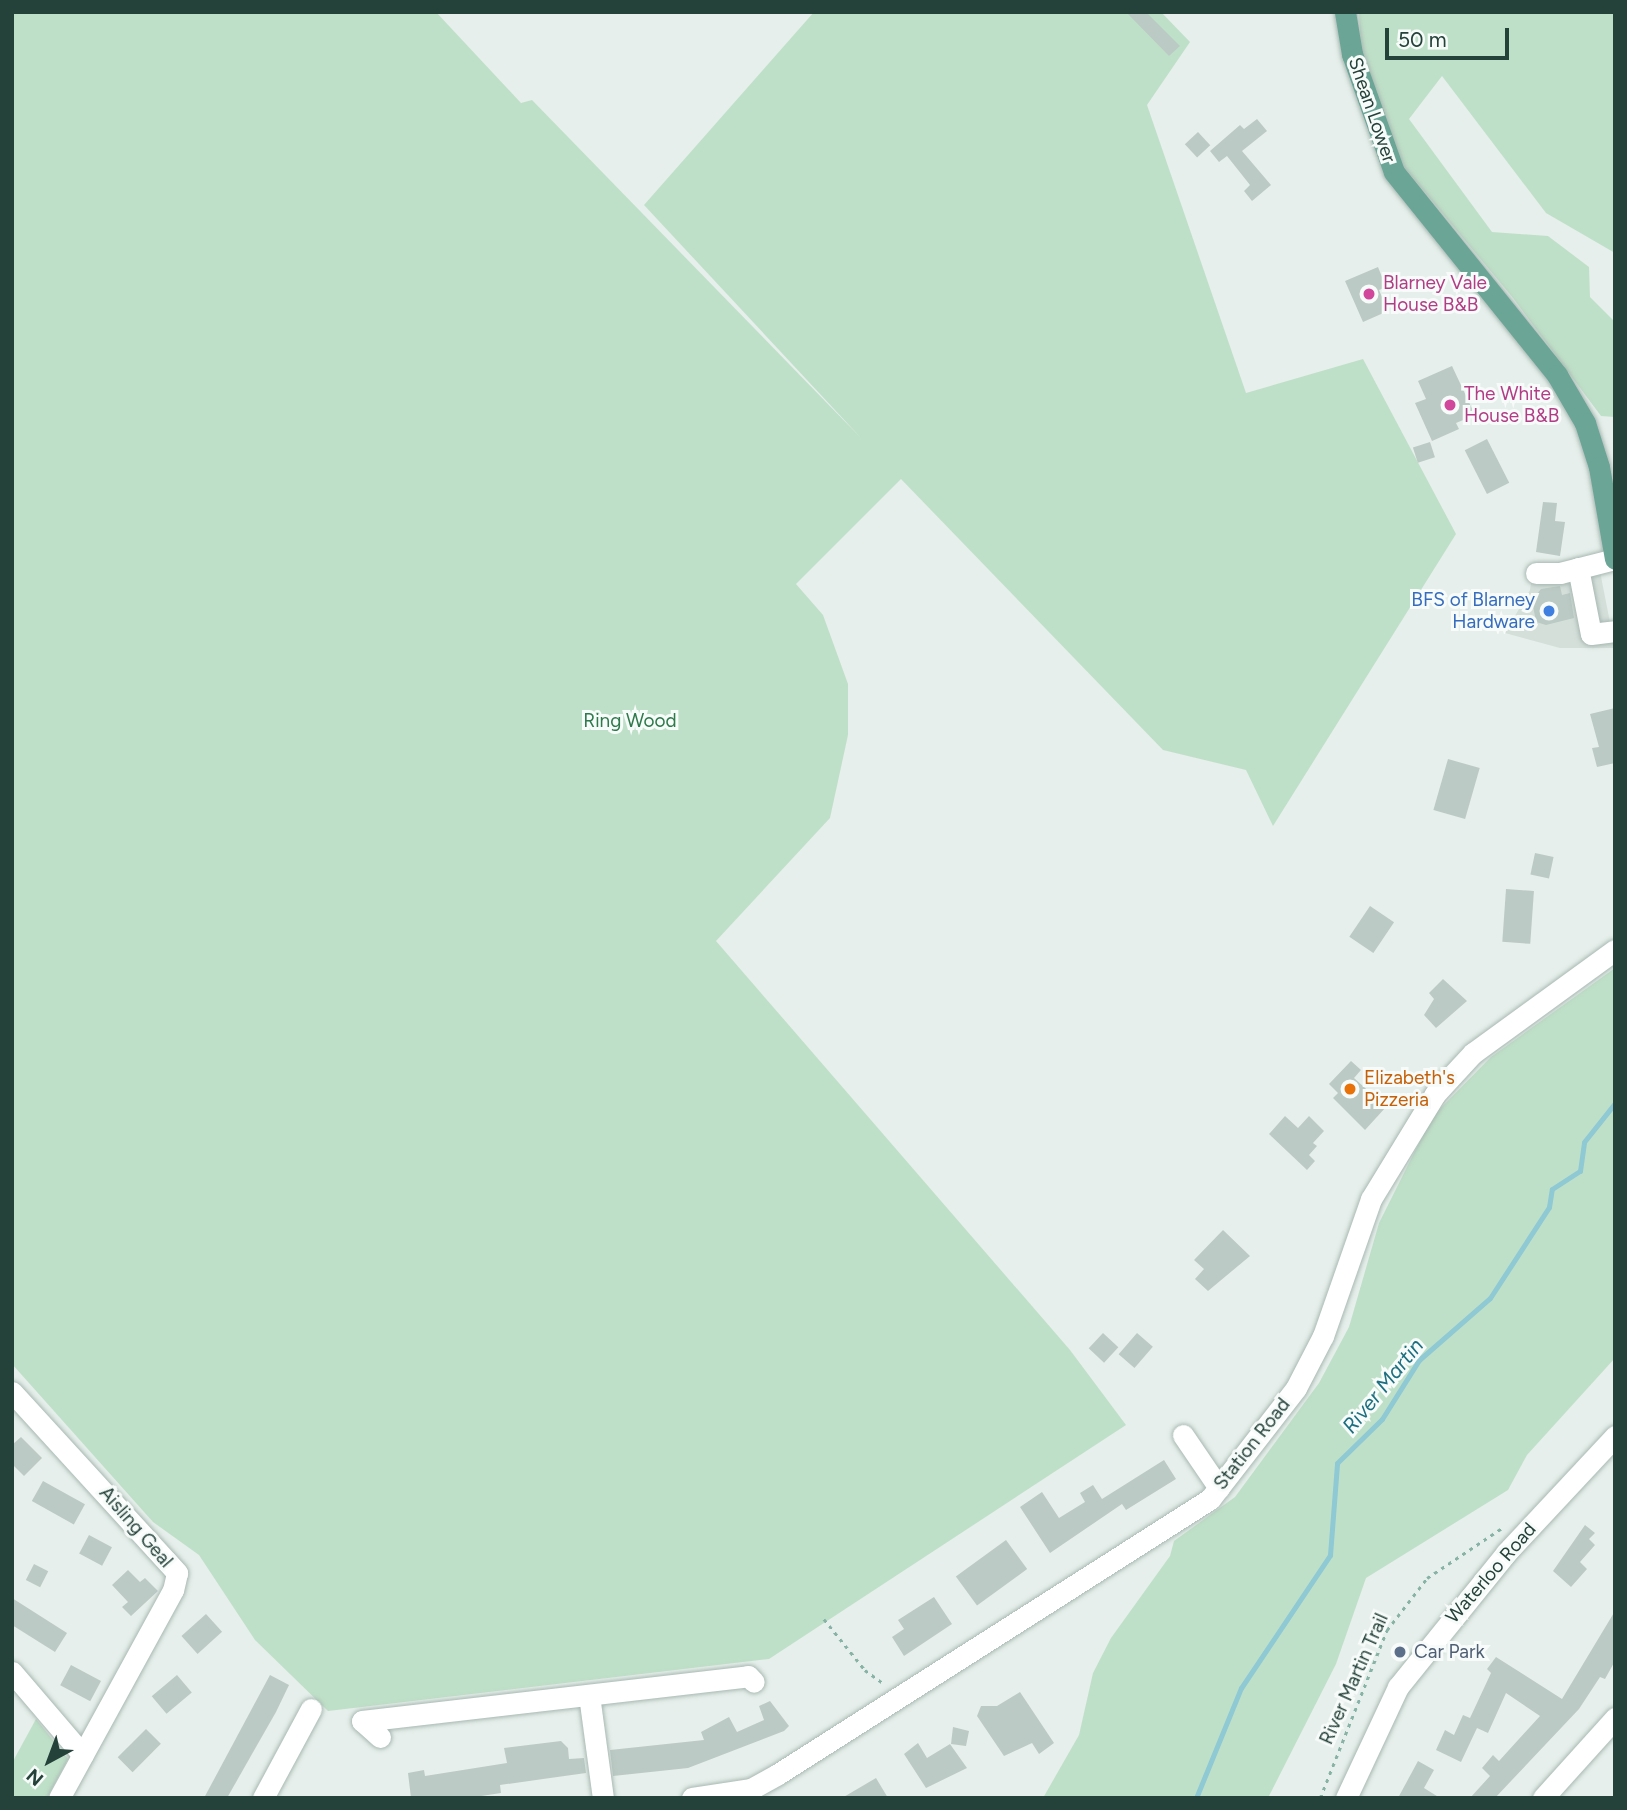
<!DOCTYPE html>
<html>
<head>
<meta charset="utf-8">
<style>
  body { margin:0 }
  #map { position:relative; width:1627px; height:1810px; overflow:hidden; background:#e6efeb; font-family:Figtree,sans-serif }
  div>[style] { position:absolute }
  .built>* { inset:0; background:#d4dfda }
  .green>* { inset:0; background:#bfe0c8 }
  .stream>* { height:5px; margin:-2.5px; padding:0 2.5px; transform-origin:2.5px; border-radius:2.5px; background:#8ec9d4 }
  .building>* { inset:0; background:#bbcac4; transform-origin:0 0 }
  .path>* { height:2.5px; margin-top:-1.25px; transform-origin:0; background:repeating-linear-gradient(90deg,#86b3a5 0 3.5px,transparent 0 8.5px) }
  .roads { filter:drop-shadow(0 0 2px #a8b8b2) drop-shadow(0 0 2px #a8b8b2) }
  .minor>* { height:21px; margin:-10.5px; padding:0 10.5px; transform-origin:10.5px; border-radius:10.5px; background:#fff }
  .major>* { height:21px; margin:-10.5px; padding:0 10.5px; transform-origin:10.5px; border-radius:10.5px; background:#6aa596 }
  .dots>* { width:19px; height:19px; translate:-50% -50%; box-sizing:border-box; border:4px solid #f7fbf9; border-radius:50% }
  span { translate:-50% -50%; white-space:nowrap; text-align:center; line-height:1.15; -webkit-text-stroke:6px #f7fbf9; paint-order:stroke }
  .street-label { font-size:19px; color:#24423a }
  .hotel-label { font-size:19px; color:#b23c85 }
  .left { translate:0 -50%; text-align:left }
  .shop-label { font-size:19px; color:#366cbe }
  .right { translate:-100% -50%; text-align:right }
  .park-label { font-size:19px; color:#2d7a4b }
  .food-label { font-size:19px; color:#c56008 }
  .service-label { font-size:19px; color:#4e5e75 }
  .water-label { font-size:21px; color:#1c6f80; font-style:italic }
  .frame { position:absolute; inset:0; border:14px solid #24423a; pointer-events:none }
  .north { position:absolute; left:14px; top:1726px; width:70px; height:70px; -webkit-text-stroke:5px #f7fbf9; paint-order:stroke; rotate:221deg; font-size:19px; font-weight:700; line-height:28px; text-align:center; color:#24423a }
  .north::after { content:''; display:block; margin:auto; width:24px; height:32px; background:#24423a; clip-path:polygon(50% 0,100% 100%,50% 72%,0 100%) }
  .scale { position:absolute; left:1385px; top:28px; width:124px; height:32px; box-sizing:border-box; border:4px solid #24423a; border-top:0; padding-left:9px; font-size:21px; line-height:24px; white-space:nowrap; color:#24423a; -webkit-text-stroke:5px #f7fbf9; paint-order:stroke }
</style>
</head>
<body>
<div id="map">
  <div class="built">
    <div style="clip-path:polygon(1597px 556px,1615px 648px,1560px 648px,1505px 633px,1530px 590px,1534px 564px,1556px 568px)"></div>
  </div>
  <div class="green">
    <div style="clip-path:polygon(12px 12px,436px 12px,521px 103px,532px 100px,861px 438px,644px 205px,814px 12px,1161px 12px,1190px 42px,1147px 105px,1246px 393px,1363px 359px,1456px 534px,1273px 826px,1246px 770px,1163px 750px,901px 479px,796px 584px,823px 615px,848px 684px,848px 735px,830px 818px,716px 941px,1070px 1350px,1126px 1425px,769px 1659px,328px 1711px,255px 1640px,199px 1555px,153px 1522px,12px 1364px)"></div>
    <div style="clip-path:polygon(1359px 12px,1615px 12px,1615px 253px,1546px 213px,1442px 76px,1409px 119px,1492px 232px,1548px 236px,1589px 267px,1590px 297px,1615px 322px,1615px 417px,1601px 416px,1513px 298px,1399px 161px,1361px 50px)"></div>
    <div style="clip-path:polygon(1615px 968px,1615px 1358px,1527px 1455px,1508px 1490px,1366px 1578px,1336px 1664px,1268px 1798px,1043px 1798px,1079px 1735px,1093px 1673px,1111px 1638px,1170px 1556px,1174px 1541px,1235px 1497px,1319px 1383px,1349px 1327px,1379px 1223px,1432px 1117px,1491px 1057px)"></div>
    <div style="clip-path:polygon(36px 1719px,68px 1759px,47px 1798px,12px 1798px,12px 1763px)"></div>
  </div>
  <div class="stream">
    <div style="left:1196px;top:1798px;width:119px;rotate:-67.8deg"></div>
    <div style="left:1241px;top:1688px;width:160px;rotate:-56.2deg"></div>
    <div style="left:1330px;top:1555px;width:92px;rotate:-85.6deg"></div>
    <div style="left:1337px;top:1463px;width:63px;rotate:-44.4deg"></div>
    <div style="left:1382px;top:1419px;width:70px;rotate:-57.9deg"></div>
    <div style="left:1419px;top:1360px;width:94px;rotate:-41.1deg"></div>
    <div style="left:1490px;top:1298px;width:108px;rotate:-57deg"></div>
    <div style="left:1549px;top:1207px;width:18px;rotate:-81deg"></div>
    <div style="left:1552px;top:1189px;width:33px;rotate:-33deg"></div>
    <div style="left:1580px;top:1171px;width:29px;rotate:-82deg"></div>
    <div style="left:1584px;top:1142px;width:50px;rotate:-51.5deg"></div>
  </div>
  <div class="building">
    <div style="clip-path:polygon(1126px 12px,1146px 12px,1180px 46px,1169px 56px)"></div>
    <div style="clip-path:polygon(1257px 119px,1267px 131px,1242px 151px,1271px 185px,1252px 201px,1244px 191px,1250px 185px,1227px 156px,1219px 162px,1210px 151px,1240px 125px,1244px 129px)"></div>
    <div style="left:1198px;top:132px;width:18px;height:18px;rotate:47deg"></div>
    <div style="clip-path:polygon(1378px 267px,1386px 287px,1379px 290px,1388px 311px,1363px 322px,1345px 281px)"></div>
    <div style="clip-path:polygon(1452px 366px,1475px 415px,1456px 423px,1459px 429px,1432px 441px,1415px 403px,1426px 399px,1418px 381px)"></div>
    <div style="left:1487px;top:439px;width:49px;height:25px;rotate:63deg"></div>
    <div style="left:1430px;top:442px;width:16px;height:18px;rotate:72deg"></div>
    <div style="clip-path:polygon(1543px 502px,1557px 503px,1555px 521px,1565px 522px,1560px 556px,1536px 552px)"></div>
    <div style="clip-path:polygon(1560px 586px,1562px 595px,1570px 593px,1574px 618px,1546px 625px,1536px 622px,1532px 600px,1541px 589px)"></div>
    <div style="clip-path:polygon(1615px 708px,1615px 763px,1597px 767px,1592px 748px,1599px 747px,1590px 714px)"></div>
    <div style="left:1448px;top:759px;width:33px;height:53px;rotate:16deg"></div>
    <div style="left:1535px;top:853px;width:19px;height:22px;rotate:12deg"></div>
    <div style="left:1506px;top:889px;width:28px;height:53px;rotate:4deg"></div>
    <div style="left:1370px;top:906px;width:29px;height:37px;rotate:34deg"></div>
    <div style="clip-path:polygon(1443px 979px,1467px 1001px,1436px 1028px,1424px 1015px,1434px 999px,1429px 993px)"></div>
    <div style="clip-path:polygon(1351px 1061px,1361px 1070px,1354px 1078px,1386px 1107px,1365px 1130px,1333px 1098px,1338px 1093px,1329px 1084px)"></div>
    <div style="clip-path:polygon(1285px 1116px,1298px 1128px,1309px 1116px,1324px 1131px,1313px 1143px,1317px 1146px,1309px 1155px,1315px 1161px,1307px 1170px,1269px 1134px)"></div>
    <div style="clip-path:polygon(1223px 1230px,1250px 1256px,1208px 1291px,1195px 1279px,1204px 1269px,1194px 1260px)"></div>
    <div style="left:1103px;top:1333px;width:21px;height:21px;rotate:43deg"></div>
    <div style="left:1137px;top:1333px;width:21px;height:28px;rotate:41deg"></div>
    <div style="clip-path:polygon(21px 1437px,42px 1458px,24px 1476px,12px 1464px,12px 1445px)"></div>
    <div style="clip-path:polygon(1164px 1460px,1176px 1479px,1126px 1510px,1122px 1504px,1050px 1553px,1020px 1507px,1042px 1492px,1059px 1518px,1085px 1502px,1080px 1493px,1093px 1485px,1102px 1499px)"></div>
    <div style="left:43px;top:1481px;width:48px;height:23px;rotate:29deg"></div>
    <div style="clip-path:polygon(1585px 1525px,1595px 1533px,1589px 1539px,1595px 1545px,1580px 1562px,1587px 1569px,1571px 1587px,1553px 1571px)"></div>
    <div style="left:89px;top:1535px;width:26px;height:21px;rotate:28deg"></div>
    <div style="left:1006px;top:1540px;width:36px;height:62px;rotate:54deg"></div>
    <div style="left:34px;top:1564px;width:16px;height:18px;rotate:27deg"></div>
    <div style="clip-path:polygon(128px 1570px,140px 1582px,145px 1578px,158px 1591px,131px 1616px,122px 1607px,128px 1602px,112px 1585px)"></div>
    <div style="clip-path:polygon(934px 1597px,952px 1624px,904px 1656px,892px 1637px,904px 1629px,898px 1620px)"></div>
    <div style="clip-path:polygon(12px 1598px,67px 1633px,55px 1652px,12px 1625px)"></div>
    <div style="clip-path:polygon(1615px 1611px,1615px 1661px,1605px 1679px,1600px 1677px,1579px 1709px,1495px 1798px,1470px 1798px,1490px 1776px,1482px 1768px,1493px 1755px,1499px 1761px,1540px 1716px,1506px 1693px,1488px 1733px,1477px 1728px,1461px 1762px,1436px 1750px,1445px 1730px,1454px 1735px,1463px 1715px,1470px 1718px,1491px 1673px,1487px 1669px,1496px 1657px,1562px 1699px)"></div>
    <div style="left:206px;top:1614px;width:24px;height:33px;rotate:48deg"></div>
    <div style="left:71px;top:1665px;width:34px;height:23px;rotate:28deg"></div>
    <div style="left:177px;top:1675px;width:23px;height:33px;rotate:50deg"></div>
    <div style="clip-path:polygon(270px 1675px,289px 1685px,276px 1712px,227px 1798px,204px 1798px)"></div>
    <div style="clip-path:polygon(1020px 1692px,1054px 1743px,1039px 1754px,1032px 1743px,1004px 1756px,977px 1716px,981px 1706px,997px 1706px)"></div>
    <div style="clip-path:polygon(770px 1701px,789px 1726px,784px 1731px,688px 1768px,613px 1776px,610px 1750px,704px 1740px,701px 1732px,729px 1717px,737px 1732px,764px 1720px,759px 1706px)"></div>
    <div style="clip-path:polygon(953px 1727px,969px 1731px,966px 1746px,951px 1744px)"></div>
    <div style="left:146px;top:1729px;width:21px;height:40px;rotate:45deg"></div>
    <div style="clip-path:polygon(561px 1741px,568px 1748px,569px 1759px,584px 1758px,586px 1773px,500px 1785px,501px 1793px,468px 1798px,411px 1798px,408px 1773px,424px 1770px,425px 1776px,507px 1763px,504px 1748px)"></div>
    <div style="clip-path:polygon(918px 1743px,927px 1758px,950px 1744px,967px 1768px,926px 1788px,904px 1754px)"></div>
    <div style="clip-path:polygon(1418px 1761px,1434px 1770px,1424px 1788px,1440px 1798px,1398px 1798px)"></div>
    <div style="clip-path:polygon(876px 1778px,888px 1798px,842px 1798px)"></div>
  </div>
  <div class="path">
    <div style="left:824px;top:1619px;width:65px;rotate:51.2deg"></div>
    <div style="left:865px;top:1670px;width:22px;rotate:36deg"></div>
    <div style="left:1320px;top:1798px;width:181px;rotate:-68.3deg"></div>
    <div style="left:1387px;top:1630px;width:66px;rotate:-52.4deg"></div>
    <div style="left:1427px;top:1578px;width:90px;rotate:-33.7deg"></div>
  </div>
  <div class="roads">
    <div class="minor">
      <div style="left:1578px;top:568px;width:67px;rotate:78.9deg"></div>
      <div style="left:1591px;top:634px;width:24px;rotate:-7deg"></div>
      <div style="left:1536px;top:573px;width:24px"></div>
      <div style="left:1560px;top:573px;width:57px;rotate:-14.3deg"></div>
      <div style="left:12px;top:1392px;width:245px;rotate:47.6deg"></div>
      <div style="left:177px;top:1573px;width:17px;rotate:103deg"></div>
      <div style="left:173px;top:1590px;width:237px;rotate:118.7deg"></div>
      <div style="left:1183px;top:1435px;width:64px;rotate:55.8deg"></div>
      <div style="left:12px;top:1672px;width:109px;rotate:49.5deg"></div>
      <div style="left:589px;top:1695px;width:104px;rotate:82.3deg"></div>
      <div style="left:380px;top:1737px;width:24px;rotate:-138deg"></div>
      <div style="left:362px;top:1721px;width:389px;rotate:-6.6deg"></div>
      <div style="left:748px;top:1676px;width:8px;rotate:45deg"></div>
      <div style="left:263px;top:1798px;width:101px;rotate:-61.7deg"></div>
      <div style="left:692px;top:1798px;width:60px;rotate:-8.7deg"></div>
      <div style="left:751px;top:1789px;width:31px;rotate:-29deg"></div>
      <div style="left:778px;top:1774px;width:512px;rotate:-32.48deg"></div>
      <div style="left:1210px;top:1499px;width:140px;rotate:-52.2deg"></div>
      <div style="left:1296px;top:1388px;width:59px;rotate:-62.6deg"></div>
      <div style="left:1323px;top:1336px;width:145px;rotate:-70.7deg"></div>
      <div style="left:1371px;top:1199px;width:123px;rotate:-58.6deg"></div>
      <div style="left:1435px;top:1094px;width:56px;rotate:-47.2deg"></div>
      <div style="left:1473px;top:1053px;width:175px;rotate:-36deg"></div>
      <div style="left:1346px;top:1798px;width:123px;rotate:-64.9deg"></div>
      <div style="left:1398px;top:1687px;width:172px;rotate:-51.1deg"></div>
      <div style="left:1506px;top:1553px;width:160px;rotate:-47deg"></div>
      <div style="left:1543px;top:1798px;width:108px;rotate:-48deg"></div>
    </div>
    <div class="major">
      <div style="left:1345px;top:12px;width:43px;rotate:80.5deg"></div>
      <div style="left:1352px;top:54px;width:125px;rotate:70.4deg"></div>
      <div style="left:1394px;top:172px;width:260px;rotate:51.2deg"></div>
      <div style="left:1557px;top:375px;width:56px;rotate:59.7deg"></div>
      <div style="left:1585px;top:423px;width:46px;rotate:72.3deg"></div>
      <div style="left:1599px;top:467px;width:93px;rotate:80.1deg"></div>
    </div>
  </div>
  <div class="dots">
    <div style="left:1369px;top:294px;background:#d1479c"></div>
    <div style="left:1450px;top:405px;background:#d1479c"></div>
    <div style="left:1549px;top:611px;background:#3f7fe0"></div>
    <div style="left:1350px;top:1089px;background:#e8710a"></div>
    <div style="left:1400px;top:1652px;background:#5c6f8a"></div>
  </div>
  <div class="street-label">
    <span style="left:1372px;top:110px;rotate:71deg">Shean Lower</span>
    <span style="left:1252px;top:1444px;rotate:-52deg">Station Road</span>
    <span style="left:136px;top:1527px;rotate:49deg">Aisling Geal</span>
    <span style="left:1491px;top:1573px;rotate:-49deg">Waterloo Road</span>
    <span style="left:1354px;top:1679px;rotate:-66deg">River Martin Trail</span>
  </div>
  <div class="hotel-label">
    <span class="left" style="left:1383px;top:294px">Blarney Vale<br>House B&amp;B</span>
    <span class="left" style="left:1464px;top:405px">The White<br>House B&amp;B</span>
  </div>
  <div class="shop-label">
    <span class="right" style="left:1535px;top:611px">BFS of Blarney<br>Hardware</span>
  </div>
  <div class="park-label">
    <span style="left:630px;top:721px">Ring Wood</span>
  </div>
  <div class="food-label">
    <span class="left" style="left:1364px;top:1089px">Elizabeth's<br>Pizzeria</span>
  </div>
  <div class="service-label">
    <span class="left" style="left:1414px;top:1652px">Car Park</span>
  </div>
  <div class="water-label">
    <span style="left:1383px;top:1386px;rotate:-51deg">River Martin</span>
  </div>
  <div class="frame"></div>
  <div class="north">N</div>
  <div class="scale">50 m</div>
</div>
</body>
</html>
